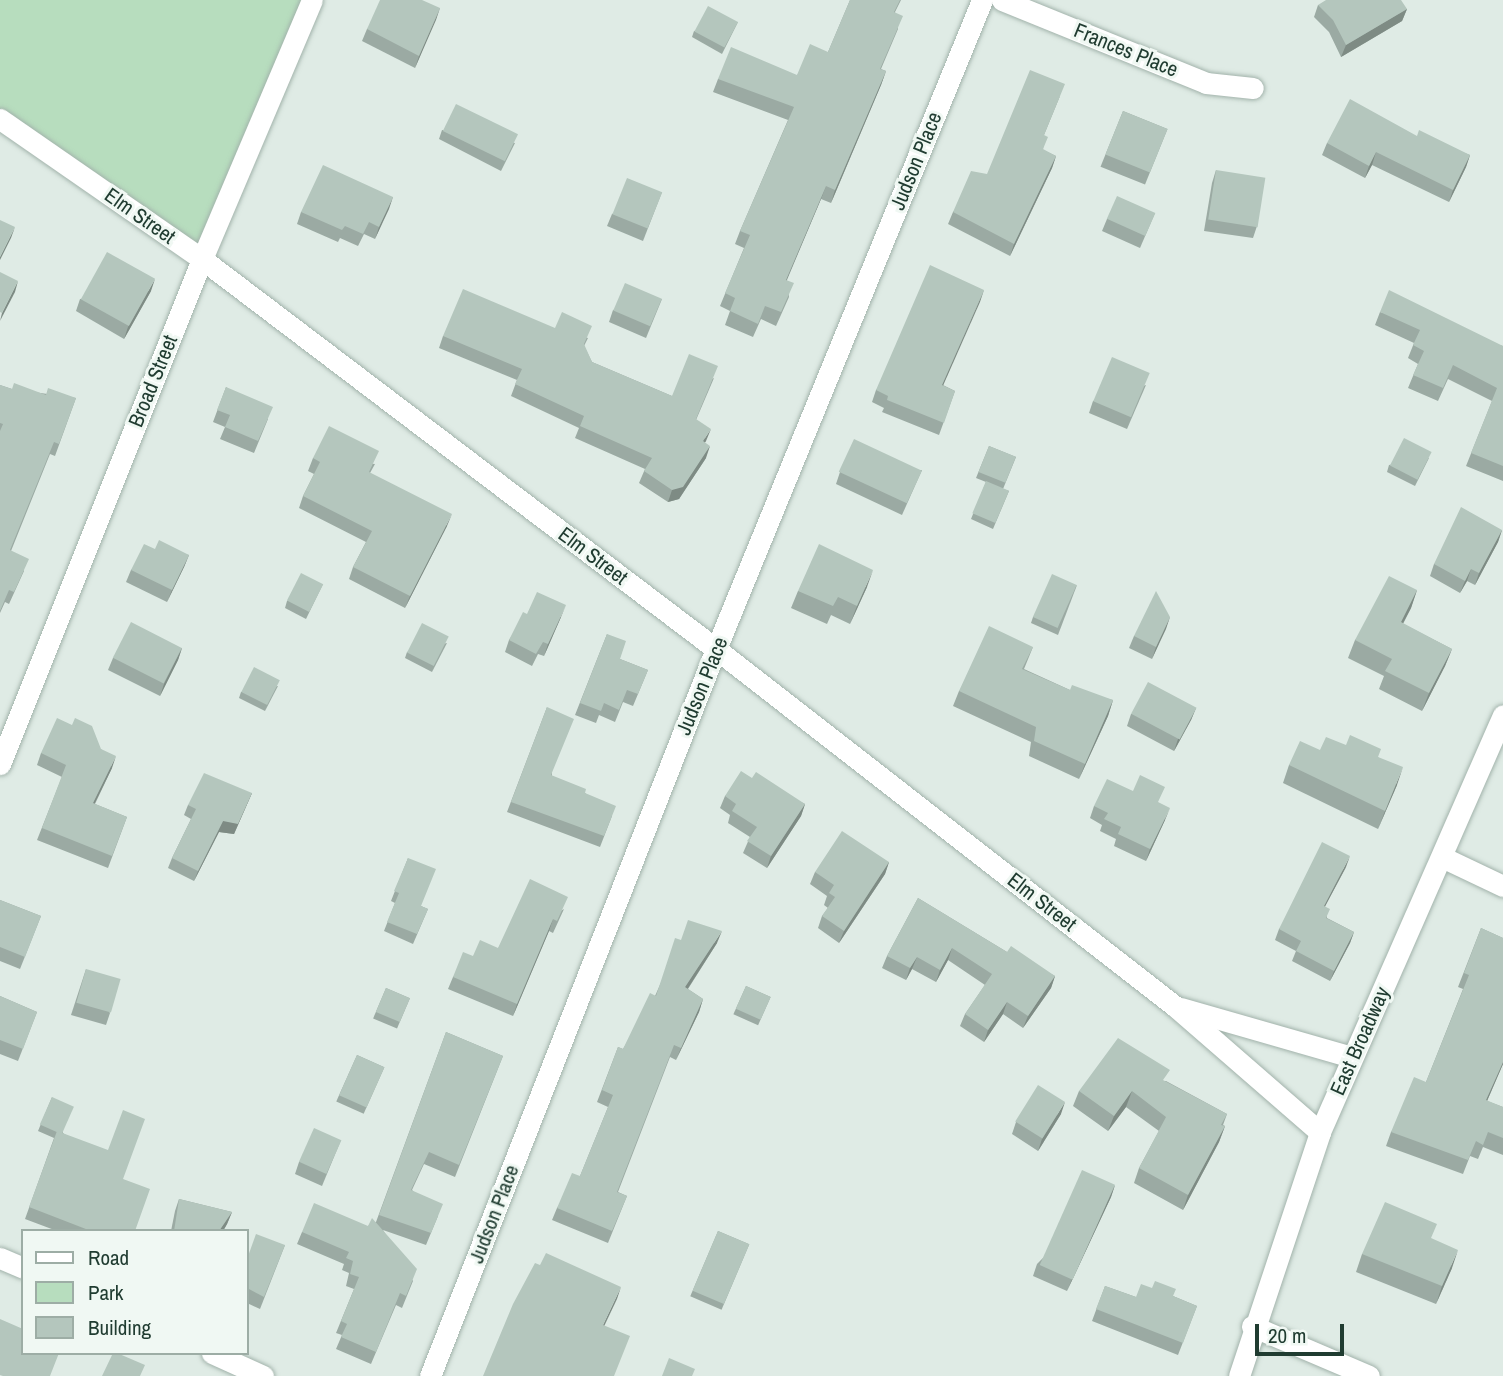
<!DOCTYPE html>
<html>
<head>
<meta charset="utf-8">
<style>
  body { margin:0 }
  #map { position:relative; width:1503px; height:1376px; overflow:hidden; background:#dfebe5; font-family:"Archivo Narrow",sans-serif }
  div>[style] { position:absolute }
  .green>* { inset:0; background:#b7ddbe }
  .roads { filter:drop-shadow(0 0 2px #a2b3ab) drop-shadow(0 0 2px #a2b3ab) }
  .minor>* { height:21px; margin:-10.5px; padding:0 10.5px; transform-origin:10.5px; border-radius:10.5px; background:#fff }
  .tertiary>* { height:21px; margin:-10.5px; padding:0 10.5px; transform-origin:10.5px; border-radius:10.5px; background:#fff }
  .wall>* { inset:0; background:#9baaa3; transform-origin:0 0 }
  .shaded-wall>* { inset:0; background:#7e8b84 }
  .building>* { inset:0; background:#b4c6bd; transform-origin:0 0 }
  span { translate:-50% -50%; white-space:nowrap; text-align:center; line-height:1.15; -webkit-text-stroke:6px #f0f8f3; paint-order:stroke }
  .street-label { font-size:21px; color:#203c31 }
  .legend { position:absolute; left:21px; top:1229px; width:228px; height:126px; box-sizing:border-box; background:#f0f8f3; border:2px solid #9dada5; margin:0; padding:9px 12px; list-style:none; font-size:21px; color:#203c31 }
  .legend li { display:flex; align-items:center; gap:14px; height:35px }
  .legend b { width:35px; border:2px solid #9dada5 }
  .scale { position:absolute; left:1255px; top:1324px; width:89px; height:32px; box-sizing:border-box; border:4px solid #203c31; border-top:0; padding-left:9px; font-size:21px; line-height:24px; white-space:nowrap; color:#203c31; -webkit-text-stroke:5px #f0f8f3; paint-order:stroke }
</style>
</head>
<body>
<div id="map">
  <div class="green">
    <div style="clip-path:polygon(0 0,312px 0,202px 259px,0 119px)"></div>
  </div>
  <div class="roads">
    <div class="minor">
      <div style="left:1002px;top:0;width:220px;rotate:22.1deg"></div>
      <div style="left:1206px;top:83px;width:47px;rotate:6.1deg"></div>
      <div style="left:0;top:119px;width:246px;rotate:34.7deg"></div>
      <div style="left:202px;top:259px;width:645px;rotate:37.19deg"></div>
      <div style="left:716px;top:649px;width:583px;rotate:37.89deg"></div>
      <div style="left:1176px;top:1007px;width:191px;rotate:41deg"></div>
      <div style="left:0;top:764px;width:544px;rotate:-68.2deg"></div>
      <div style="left:202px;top:259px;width:281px;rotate:-67deg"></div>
      <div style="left:1442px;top:857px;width:68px;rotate:25.4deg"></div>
      <div style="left:1181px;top:1008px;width:178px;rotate:16deg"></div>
      <div style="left:0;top:1258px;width:25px;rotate:23deg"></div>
      <div style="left:1252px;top:1326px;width:127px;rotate:23.1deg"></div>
      <div style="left:212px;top:1353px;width:56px;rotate:24.3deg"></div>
      <div style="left:430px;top:1376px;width:781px;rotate:-68.53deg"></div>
      <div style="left:716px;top:649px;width:701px;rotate:-67.71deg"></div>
    </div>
    <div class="tertiary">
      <div style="left:1239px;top:1376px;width:257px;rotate:-71.6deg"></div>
      <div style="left:1320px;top:1132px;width:455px;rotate:-66.3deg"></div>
    </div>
  </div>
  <div class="wall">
    <div style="clip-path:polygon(850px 0,901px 0,895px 12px,898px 29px,881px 69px,886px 71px,881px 85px,831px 203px,821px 199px,787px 280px,789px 297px,776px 326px,761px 319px,753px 337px,725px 325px,730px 311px,720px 306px,744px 248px,735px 244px,740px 231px,788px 120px,713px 92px,718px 79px,797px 75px,828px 52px)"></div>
    <div style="clip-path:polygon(1318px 5px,1407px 9px,1402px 21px,1341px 57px,1329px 32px,1314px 17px)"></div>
    <div style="clip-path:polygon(440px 8px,415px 68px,362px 41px,367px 29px)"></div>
    <div style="clip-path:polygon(738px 22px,722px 54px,692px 37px,694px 31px)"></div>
    <div style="clip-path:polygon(1060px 96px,1044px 135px,1043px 150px,1056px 156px,1052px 168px,1010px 256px,948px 224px,953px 212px)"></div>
    <div style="left:1123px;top:111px;width:48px;height:60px;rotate:22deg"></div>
    <div style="clip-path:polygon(442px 130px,515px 143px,501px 171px,439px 139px)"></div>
    <div style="clip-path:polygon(1417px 136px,1470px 155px,1466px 167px,1449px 202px,1372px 165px,1365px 178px,1322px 155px,1327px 143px)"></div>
    <div style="clip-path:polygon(1216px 170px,1257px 226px,1253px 238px,1204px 231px,1212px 183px)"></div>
    <div style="clip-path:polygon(662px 192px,643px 241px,607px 226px,612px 214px)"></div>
    <div style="clip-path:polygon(393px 197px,375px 239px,364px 234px,358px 246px,340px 238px,338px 242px,297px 224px,301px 212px)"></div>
    <div style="clip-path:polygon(1155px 213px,1140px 248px,1102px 231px,1107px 219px)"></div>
    <div style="clip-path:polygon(984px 290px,943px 385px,955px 391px,939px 435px,882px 412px,884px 408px,872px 402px,876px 390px)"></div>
    <div style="clip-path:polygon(151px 291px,124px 339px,76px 311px,80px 299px)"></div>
    <div style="clip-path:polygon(662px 299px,646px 338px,609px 322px,613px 310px)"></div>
    <div style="clip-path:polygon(1380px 312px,1503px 346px,1503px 481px,1466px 466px,1492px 401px,1448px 379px,1438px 401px,1408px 388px,1418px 364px,1408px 358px,1414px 343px,1375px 325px)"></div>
    <div style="clip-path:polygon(555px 328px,588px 338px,584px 346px,592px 362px,672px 396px,714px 378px,696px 420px,706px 441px,705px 442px,706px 458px,679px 499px,668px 502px,639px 483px,645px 469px,575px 438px,579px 428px,511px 396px,517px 380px,439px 348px,443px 336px)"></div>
    <div style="clip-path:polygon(0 385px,12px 389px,76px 398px,55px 456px,50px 454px,11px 551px,24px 571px,9px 604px,5px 602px,0 613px)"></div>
    <div style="clip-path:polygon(1146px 385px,1127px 429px,1089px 413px,1093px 401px)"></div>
    <div style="clip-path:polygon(226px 387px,268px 419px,254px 453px,220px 439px,225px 427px,213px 422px)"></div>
    <div style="clip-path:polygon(989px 446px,1016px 457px,1003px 489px,1009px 491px,993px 529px,971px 519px,986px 482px,976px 478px)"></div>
    <div style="clip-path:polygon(313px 458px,375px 464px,370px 473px,447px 526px,405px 608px,349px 579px,353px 567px,366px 542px,299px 508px,303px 496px,314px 474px,308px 471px)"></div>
    <div style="clip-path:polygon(1429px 458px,1415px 486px,1387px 472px,1389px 465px)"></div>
    <div style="clip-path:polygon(922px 470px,902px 515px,836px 484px,840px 472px)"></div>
    <div style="clip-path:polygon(1502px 530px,1498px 542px,1475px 585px,1467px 581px,1460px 593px,1430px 576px,1434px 564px)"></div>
    <div style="clip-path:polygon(155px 549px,189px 555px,184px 567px,167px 602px,126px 582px,131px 570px)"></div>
    <div style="clip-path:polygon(323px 584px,306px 619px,285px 608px,287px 601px)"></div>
    <div style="clip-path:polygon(1077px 585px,1058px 635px,1031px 623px,1033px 617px)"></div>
    <div style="clip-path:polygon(867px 587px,850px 624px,831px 615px,827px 624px,791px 608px,798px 591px)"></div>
    <div style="clip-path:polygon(1417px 590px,1411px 608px,1403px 624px,1452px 649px,1445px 666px,1422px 711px,1379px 689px,1384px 676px,1348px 658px,1355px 640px)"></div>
    <div style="clip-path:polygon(527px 614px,561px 617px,544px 656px,538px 654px,532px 666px,505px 652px,509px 640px)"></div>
    <div style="clip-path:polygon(1170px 617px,1152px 659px,1129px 648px,1134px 636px)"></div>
    <div style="clip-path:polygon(607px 634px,620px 659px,648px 670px,633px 706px,623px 702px,615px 722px,599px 715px,596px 723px,575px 715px)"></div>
    <div style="clip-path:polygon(447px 643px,432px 672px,405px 658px,407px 652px)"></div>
    <div style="clip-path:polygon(1033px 647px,1024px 669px,1070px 690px,1113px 700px,1108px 716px,1079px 779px,1029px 756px,1031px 742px,953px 706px,959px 691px)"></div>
    <div style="clip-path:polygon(182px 648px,178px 660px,160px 696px,108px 670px,113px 658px)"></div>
    <div style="clip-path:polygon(278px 686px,265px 711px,239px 698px,241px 692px)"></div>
    <div style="clip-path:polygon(547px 707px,552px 776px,585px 793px,612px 816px,600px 847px,507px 812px)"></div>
    <div style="clip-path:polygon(1196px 708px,1191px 720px,1174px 751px,1127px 726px,1131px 714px)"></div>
    <div style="clip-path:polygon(1346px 745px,1378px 757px,1397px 785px,1378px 829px,1283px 783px,1289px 765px,1320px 750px)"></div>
    <div style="clip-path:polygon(101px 749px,112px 768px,95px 804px,127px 817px,108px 868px,37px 840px,62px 777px,37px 765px,41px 753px)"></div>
    <div style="clip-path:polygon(752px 778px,805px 804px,801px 816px,767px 868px,743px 853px,750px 837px,728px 823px,730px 815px,720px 808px,725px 796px)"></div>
    <div style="clip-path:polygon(252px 793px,234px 834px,219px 832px,194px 881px,168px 868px,172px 858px,191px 819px,184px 815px,188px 805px)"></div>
    <div style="clip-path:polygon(1159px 803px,1165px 820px,1146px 861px,1114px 846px,1116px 839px,1100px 831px,1102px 825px,1090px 818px,1094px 806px)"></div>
    <div style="clip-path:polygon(408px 858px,421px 906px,428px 909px,413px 944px,384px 931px,395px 903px,391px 901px)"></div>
    <div style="clip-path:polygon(889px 862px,885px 874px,839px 943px,818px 928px,822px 916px,828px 908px,824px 905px,827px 896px,810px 884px,815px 872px)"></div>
    <div style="clip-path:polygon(1346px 867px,1325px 906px,1327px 918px,1354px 932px,1350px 943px,1330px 981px,1292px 961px,1296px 951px,1275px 940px,1279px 929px)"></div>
    <div style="clip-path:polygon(918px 898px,1007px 952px,1055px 976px,1051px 988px,1023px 1028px,1003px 1014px,984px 1042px,960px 1026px,965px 1014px,985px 985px,948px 960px,936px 982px,912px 969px,906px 980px,882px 968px,887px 956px)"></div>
    <div style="clip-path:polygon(0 900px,41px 916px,20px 969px,0 961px)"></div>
    <div style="clip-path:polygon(564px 909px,553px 933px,549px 931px,513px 1016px,448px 989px,453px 977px,473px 956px,498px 948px)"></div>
    <div style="clip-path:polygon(1481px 928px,1503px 938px,1503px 1064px,1487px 1101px,1503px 1107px,1503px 1155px,1483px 1147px,1478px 1159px,1470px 1156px,1463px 1174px,1386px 1146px,1391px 1132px,1426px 1082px,1463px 989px,1458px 987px)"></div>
    <div style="clip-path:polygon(680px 940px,717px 943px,688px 989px,703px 999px,699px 1012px,676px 1060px,670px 1057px,618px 1192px,627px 1196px,608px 1243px,552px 1220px,557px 1208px,580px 1176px,608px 1107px,597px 1102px,618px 1047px,623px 1049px,655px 996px)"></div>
    <div style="clip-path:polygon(86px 969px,110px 1013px,106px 1025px,71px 1015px)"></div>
    <div style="left:746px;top:986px;width:27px;height:31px;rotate:24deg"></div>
    <div style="left:386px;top:988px;width:26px;height:33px;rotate:23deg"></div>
    <div style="clip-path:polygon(0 996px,37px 1012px,18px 1061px,0 1054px)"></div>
    <div style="clip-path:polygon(446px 1032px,503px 1056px,455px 1177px,424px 1164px,412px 1190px,438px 1216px,426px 1245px,383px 1230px,413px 1281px,402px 1308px,396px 1305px,371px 1364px,336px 1349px,342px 1335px,336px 1333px,354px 1289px,346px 1286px,349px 1273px,342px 1270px,344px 1264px,297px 1244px,302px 1232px,368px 1226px,376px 1222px)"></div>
    <div style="left:357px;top:1055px;width:30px;height:51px;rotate:24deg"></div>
    <div style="clip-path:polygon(1166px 1081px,1227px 1114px,1223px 1125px,1225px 1126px,1219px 1142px,1183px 1210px,1134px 1183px,1139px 1168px,1159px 1131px,1126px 1107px,1108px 1131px,1073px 1106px,1079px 1091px)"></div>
    <div style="clip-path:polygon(52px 1097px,63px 1133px,123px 1179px,135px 1231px,57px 1231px,25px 1219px,54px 1138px,38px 1131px)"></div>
    <div style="clip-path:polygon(1061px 1114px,1038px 1151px,1012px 1134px,1016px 1122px)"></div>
    <div style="clip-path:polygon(341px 1140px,322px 1186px,295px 1174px,299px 1162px)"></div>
    <div style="clip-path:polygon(1115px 1185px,1111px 1197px,1067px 1291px,1033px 1276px,1037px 1264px)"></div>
    <div style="clip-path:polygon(179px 1199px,232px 1212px,227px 1224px,223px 1231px,171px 1231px,175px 1211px)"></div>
    <div style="left:718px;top:1231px;width:34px;height:71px;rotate:23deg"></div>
    <div style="clip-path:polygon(1432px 1239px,1452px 1268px,1436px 1304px,1356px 1272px,1362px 1254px)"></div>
    <div style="clip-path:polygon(285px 1245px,260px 1309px,247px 1303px,247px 1259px)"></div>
    <div style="clip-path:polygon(1105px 1286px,1136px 1297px,1173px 1296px,1197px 1306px,1178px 1355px,1092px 1321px)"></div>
  </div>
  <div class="shaded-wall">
    <div style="clip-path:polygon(440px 8px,436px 20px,415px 68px,419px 56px)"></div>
    <div style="clip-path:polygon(1407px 9px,1402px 21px,1341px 57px,1346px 45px)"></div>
    <div style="clip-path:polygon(886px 71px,881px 85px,831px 203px,835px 190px)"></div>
    <div style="clip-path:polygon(1376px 152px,1372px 165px,1365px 178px,1369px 166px)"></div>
    <div style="clip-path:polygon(1470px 155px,1466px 167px,1449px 202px,1453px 190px)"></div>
    <div style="clip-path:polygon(1056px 156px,1052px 168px,1010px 256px,1014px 244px)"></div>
    <div style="clip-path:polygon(826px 186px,821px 199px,781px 293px,786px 280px)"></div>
    <div style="clip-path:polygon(393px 197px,389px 209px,375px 239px,379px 227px)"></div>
    <div style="clip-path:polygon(15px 227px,11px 238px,0 260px,0 257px)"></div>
    <div style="clip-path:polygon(155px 279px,151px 291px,124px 339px,128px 327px)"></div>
    <div style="clip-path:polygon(18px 281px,15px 292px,0 321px,2px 313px)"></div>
    <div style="clip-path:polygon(984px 290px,980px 302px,938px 397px,942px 385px)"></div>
    <div style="clip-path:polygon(711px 429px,706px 441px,698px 453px,703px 441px)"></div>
    <div style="clip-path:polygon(710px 446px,706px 458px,679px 499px,668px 502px,672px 490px)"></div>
    <div style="clip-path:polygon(452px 514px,447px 526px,405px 608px,410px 596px)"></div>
    <div style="clip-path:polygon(1502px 530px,1498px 542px,1475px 585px,1479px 573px)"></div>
    <div style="clip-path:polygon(189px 555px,184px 567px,167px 602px,172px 590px)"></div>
    <div style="clip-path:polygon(1471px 569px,1467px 581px,1460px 593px,1465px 581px)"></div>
    <div style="clip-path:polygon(873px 570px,867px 587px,850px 624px,857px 606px)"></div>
    <div style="clip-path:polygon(1417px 590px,1411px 608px,1394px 640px,1401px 622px)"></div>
    <div style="clip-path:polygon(566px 605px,561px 617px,544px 656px,548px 644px)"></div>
    <div style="clip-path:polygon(1170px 617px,1166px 629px,1152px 659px,1156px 647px)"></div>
    <div style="clip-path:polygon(182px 648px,178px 660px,160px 696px,164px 684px)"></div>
    <div style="clip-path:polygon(1452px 649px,1445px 666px,1422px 711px,1429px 693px)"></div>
    <div style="clip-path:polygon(1113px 700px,1108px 716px,1079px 779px,1085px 764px)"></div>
    <div style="clip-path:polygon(1196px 708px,1191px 720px,1174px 751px,1178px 739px)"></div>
    <div style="clip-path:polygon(116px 756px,112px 768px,89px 815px,93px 803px)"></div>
    <div style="clip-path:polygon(1403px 767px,1397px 785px,1378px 829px,1385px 811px)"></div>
    <div style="clip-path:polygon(252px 793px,234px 834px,219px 832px,194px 881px,198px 871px,223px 821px)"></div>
    <div style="clip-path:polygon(805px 804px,801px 816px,767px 868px,771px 856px)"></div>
    <div style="clip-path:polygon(1170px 808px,1165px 820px,1146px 861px,1150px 849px)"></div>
    <div style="clip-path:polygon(1350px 856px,1346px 867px,1320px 916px,1324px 906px)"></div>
    <div style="clip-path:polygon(889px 862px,885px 874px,839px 943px,844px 931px)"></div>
    <div style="clip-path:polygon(553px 919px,549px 931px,513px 1016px,517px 1004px)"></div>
    <div style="clip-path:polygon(722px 931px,717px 943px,681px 999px,685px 987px)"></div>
    <div style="clip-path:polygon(1354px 932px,1350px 943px,1330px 981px,1334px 971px)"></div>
    <div style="clip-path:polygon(952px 948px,948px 960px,936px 982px,940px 970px)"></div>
    <div style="clip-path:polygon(917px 957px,912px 969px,906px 980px,910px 968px)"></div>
    <div style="clip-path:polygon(1055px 976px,1051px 988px,1023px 1028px,1028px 1016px)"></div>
    <div style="clip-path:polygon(703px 999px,699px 1012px,676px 1060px,681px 1048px)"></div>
    <div style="clip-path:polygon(1007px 1002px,1003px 1014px,984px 1042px,988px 1030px)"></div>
    <div style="clip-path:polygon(1503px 1062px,1503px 1064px,1481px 1115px,1486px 1100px)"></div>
    <div style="clip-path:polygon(1132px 1091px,1126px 1107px,1108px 1131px,1114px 1116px)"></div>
    <div style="clip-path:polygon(1065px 1102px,1061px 1114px,1038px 1151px,1042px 1139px)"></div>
    <div style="clip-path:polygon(1225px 1126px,1219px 1142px,1183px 1210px,1188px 1195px)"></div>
    <div style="clip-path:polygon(1115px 1185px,1111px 1197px,1067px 1291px,1072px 1279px)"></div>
    <div style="clip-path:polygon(232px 1212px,227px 1224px,223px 1231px,219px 1231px)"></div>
    <div style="clip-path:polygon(1458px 1250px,1452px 1268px,1436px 1304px,1442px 1286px)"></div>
    <div style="clip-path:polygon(621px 1287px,617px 1299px,599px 1337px,603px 1325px)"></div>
  </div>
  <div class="building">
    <div style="clip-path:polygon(380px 0,422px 0,440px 8px,419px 56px,367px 29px)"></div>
    <div style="clip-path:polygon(850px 0,900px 0,894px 12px,903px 16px,880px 69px,886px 71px,835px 190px,826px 186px,786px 280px,794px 283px,781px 312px,765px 306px,758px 324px,730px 311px,735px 298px,725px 293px,750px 235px,740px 231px,794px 107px,718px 79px,731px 47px,797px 75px,810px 44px,828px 52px)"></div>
    <div style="clip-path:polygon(1326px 0,1401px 0,1407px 9px,1346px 45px,1333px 20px,1318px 5px)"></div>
    <div style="left:708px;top:6px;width:34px;height:29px;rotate:28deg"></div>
    <div style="clip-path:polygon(1030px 70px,1065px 84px,1044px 135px,1048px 137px,1043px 149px,1056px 156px,1014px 244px,953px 212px,971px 171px,987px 174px)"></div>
    <div style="clip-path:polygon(1350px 99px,1417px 136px,1419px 130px,1470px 155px,1453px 190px,1376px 152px,1369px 166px,1327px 143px)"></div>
    <div style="left:456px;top:104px;width:69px;height:30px;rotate:26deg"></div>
    <div style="left:1123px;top:111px;width:48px;height:47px;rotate:22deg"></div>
    <div style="clip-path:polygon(323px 165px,393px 197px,379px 227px,369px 222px,363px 234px,345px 226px,342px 230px,301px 212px)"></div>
    <div style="left:1216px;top:170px;width:50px;height:50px;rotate:9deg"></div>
    <div style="left:627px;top:178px;width:38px;height:39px;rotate:22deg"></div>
    <div style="left:1117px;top:196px;width:42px;height:25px;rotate:24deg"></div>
    <div style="clip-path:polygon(0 220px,15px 227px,0 257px)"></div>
    <div style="left:107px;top:252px;width:55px;height:54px;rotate:29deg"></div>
    <div style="clip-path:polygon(930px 265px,984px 290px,942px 385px,955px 391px,944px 423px,887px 400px,888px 396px,876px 390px)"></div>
    <div style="clip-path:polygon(0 272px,18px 281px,2px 313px,0 312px)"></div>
    <div style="left:625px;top:283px;width:40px;height:30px;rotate:23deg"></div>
    <div style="clip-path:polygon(463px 289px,555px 328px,562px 312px,592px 326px,584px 344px,592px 362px,672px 396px,689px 354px,718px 366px,696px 419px,711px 429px,703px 441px,710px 446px,683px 487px,672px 490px,644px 471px,652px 458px,580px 426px,584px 416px,515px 384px,522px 369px,443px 336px)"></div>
    <div style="clip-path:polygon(1389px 290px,1503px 346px,1503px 466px,1471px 453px,1497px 388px,1453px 365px,1443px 388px,1413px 375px,1424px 351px,1413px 345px,1420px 330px,1380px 312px)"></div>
    <div style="left:1112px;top:357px;width:41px;height:48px;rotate:23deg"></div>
    <div style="clip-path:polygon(14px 383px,46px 395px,48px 388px,76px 398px,59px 444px,54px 442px,10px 550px,29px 559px,14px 592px,9px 590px,0 611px,0 431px,3px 424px,0 423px,0 385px,12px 389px)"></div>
    <div style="clip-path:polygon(226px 387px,273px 407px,258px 441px,225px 427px,230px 415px,217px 410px)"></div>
    <div style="clip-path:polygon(329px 426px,379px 451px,369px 472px,452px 514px,410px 596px,353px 567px,372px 531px,303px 496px,320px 462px,313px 458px)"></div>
    <div style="left:1404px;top:438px;width:31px;height:31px;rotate:27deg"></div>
    <div style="left:854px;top:439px;width:75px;height:36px;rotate:25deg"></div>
    <div style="left:989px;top:446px;width:29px;height:28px;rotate:22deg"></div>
    <div style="left:986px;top:481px;width:25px;height:35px;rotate:23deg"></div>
    <div style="clip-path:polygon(1461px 507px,1502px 530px,1479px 573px,1471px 569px,1465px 581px,1434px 564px)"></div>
    <div style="clip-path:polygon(159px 540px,189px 555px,172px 590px,131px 570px,144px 544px,155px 549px)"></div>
    <div style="clip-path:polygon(819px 544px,873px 570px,857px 606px,838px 597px,833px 606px,798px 591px)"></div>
    <div style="left:301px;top:573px;width:25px;height:31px;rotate:27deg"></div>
    <div style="left:1052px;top:574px;width:27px;height:47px;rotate:24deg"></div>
    <div style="clip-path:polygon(1389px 576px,1417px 590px,1401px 622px,1452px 649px,1429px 693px,1385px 671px,1392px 659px,1355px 640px)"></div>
    <div style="clip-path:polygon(1156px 591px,1170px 617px,1156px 647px,1134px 636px)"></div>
    <div style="clip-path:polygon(537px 592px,566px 605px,548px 644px,543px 642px,536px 654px,509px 640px,523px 612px,527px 614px)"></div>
    <div style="left:131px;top:622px;width:57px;height:40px;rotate:27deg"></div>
    <div style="left:422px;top:623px;width:30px;height:33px;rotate:27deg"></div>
    <div style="clip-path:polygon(989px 626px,1033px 647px,1022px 669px,1070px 690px,1072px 685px,1113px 700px,1085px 764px,1034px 741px,1036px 727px,959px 691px)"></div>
    <div style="clip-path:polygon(607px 634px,626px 641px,620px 659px,648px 670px,638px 694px,627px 690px,619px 710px,604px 703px,601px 711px,580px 703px)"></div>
    <div style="left:254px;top:667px;width:29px;height:28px;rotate:27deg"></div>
    <div style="left:1148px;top:682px;width:55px;height:36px;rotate:28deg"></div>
    <div style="clip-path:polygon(547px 707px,574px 719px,551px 775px,586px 789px,585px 793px,616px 806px,604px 836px,511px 802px)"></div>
    <div style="clip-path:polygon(57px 718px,72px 725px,75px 718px,92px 726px,101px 749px,116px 756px,93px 803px,127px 817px,112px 856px,42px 828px,66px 765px,41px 753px)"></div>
    <div style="clip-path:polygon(1350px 735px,1381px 749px,1378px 757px,1403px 767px,1385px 811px,1289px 765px,1300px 741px,1320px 750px,1326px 737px,1346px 745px)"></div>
    <div style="clip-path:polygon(741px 771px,752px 778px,756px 772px,805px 804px,771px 856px,747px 841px,757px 827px,732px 811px,736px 804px,725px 796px)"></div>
    <div style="clip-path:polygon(204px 773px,252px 793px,238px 824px,223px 821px,198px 871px,172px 858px,196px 809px,188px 805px)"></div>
    <div style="clip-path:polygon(1140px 775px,1165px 787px,1158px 802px,1170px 808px,1150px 849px,1118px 834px,1121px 827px,1104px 819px,1108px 813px,1094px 806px,1107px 779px,1133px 791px)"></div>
    <div style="clip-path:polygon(842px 831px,889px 862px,844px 931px,822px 916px,835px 897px,829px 893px,834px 885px,815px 872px)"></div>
    <div style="clip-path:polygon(1322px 842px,1350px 856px,1324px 906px,1330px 909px,1326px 918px,1354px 932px,1334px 971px,1296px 951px,1301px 941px,1279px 929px)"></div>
    <div style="clip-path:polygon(408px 858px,436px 869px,421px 906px,428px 909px,417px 934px,387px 922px,399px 893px,394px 891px)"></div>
    <div style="clip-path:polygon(530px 879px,568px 897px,557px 921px,553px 919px,517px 1004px,453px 977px,463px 952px,473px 956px,480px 940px,498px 948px)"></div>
    <div style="clip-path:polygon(918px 898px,1007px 952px,1011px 946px,1055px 976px,1028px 1016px,1007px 1002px,988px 1030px,965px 1014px,992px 974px,952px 948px,940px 970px,917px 957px,910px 968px,887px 956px)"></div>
    <div style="clip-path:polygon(0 900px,41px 916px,25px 957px,0 947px)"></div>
    <div style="clip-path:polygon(688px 920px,722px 931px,685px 987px,703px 999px,681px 1048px,674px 1045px,617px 1192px,627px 1196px,612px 1231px,557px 1208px,572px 1173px,580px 1176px,613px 1095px,602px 1090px,618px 1047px,623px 1049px,650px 993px,656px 996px,675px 938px,681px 940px)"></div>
    <div style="clip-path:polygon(1481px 928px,1503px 938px,1503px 1062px,1486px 1100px,1503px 1107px,1503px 1138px,1488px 1132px,1483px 1145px,1476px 1141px,1468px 1160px,1391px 1132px,1414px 1077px,1426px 1082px,1469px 975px,1464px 973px)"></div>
    <div style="left:86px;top:969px;width:36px;height:35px;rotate:16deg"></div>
    <div style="left:746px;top:986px;width:27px;height:25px;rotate:24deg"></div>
    <div style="left:386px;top:988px;width:26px;height:26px;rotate:23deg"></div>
    <div style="clip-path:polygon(0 996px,37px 1012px,23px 1049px,0 1040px)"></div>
    <div style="clip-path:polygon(446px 1032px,503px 1056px,459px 1165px,429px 1152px,411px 1190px,443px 1204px,431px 1233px,379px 1215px)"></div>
    <div style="clip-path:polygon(1118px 1038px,1170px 1070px,1163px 1080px,1227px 1114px,1221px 1125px,1225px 1126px,1188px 1195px,1139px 1168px,1166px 1117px,1132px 1091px,1114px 1116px,1079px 1091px)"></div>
    <div style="left:357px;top:1055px;width:30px;height:44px;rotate:24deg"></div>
    <div style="left:1038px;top:1085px;width:32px;height:43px;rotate:32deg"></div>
    <div style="left:52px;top:1097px;width:24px;height:30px;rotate:24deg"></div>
    <div style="clip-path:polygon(123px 1110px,145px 1119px,123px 1179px,150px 1189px,135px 1231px,91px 1231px,29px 1207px,57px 1131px,108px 1150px)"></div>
    <div style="left:314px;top:1128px;width:30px;height:37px;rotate:24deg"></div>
    <div style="left:1082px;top:1170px;width:36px;height:104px;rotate:24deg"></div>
    <div style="clip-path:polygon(179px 1199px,232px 1212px,219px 1231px,174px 1231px)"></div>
    <div style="clip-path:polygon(1385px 1202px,1437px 1224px,1431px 1238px,1458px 1250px,1442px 1286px,1362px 1254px)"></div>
    <div style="clip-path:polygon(314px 1203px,368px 1226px,372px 1218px,417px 1269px,406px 1296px,400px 1293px,376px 1352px,341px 1337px,347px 1324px,341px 1321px,359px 1277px,350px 1274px,353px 1261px,346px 1258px,349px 1252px,302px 1232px)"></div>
    <div style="left:718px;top:1231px;width:34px;height:65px;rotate:23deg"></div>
    <div style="clip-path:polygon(256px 1234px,285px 1245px,264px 1297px,247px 1288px,247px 1259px)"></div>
    <div style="clip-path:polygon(546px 1253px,621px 1287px,603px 1325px,630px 1336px,614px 1376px,483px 1376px,513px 1304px,535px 1263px,540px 1265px)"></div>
    <div style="clip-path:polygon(1155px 1281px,1176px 1289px,1173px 1296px,1197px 1306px,1183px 1343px,1096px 1309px,1105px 1286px,1136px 1297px,1141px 1284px,1152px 1288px)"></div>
    <div style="clip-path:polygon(0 1319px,23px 1329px,23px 1353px,59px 1353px,50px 1376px,3px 1376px,0 1375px)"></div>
    <div style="clip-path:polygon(113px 1353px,117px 1353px,145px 1365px,140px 1376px,102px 1376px)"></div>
    <div style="clip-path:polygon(669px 1358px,695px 1369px,692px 1376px,662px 1376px)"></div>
  </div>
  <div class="street-label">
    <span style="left:1126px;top:50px;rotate:22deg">Frances Place</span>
    <span style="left:916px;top:161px;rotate:-68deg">Judson Place</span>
    <span style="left:140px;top:216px;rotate:35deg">Elm Street</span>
    <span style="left:153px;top:381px;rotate:-68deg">Broad Street</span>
    <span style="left:593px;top:556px;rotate:37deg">Elm Street</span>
    <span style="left:702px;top:686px;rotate:-68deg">Judson Place</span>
    <span style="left:1042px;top:902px;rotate:38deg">Elm Street</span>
    <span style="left:1360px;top:1041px;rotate:-66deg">East Broadway</span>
    <span style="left:494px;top:1214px;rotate:-69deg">Judson Place</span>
  </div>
  <ul class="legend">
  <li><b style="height:9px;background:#fff"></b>Road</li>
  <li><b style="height:19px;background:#b7ddbe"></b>Park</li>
  <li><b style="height:19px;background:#b4c6bd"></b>Building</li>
  </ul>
  <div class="scale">20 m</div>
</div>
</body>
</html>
